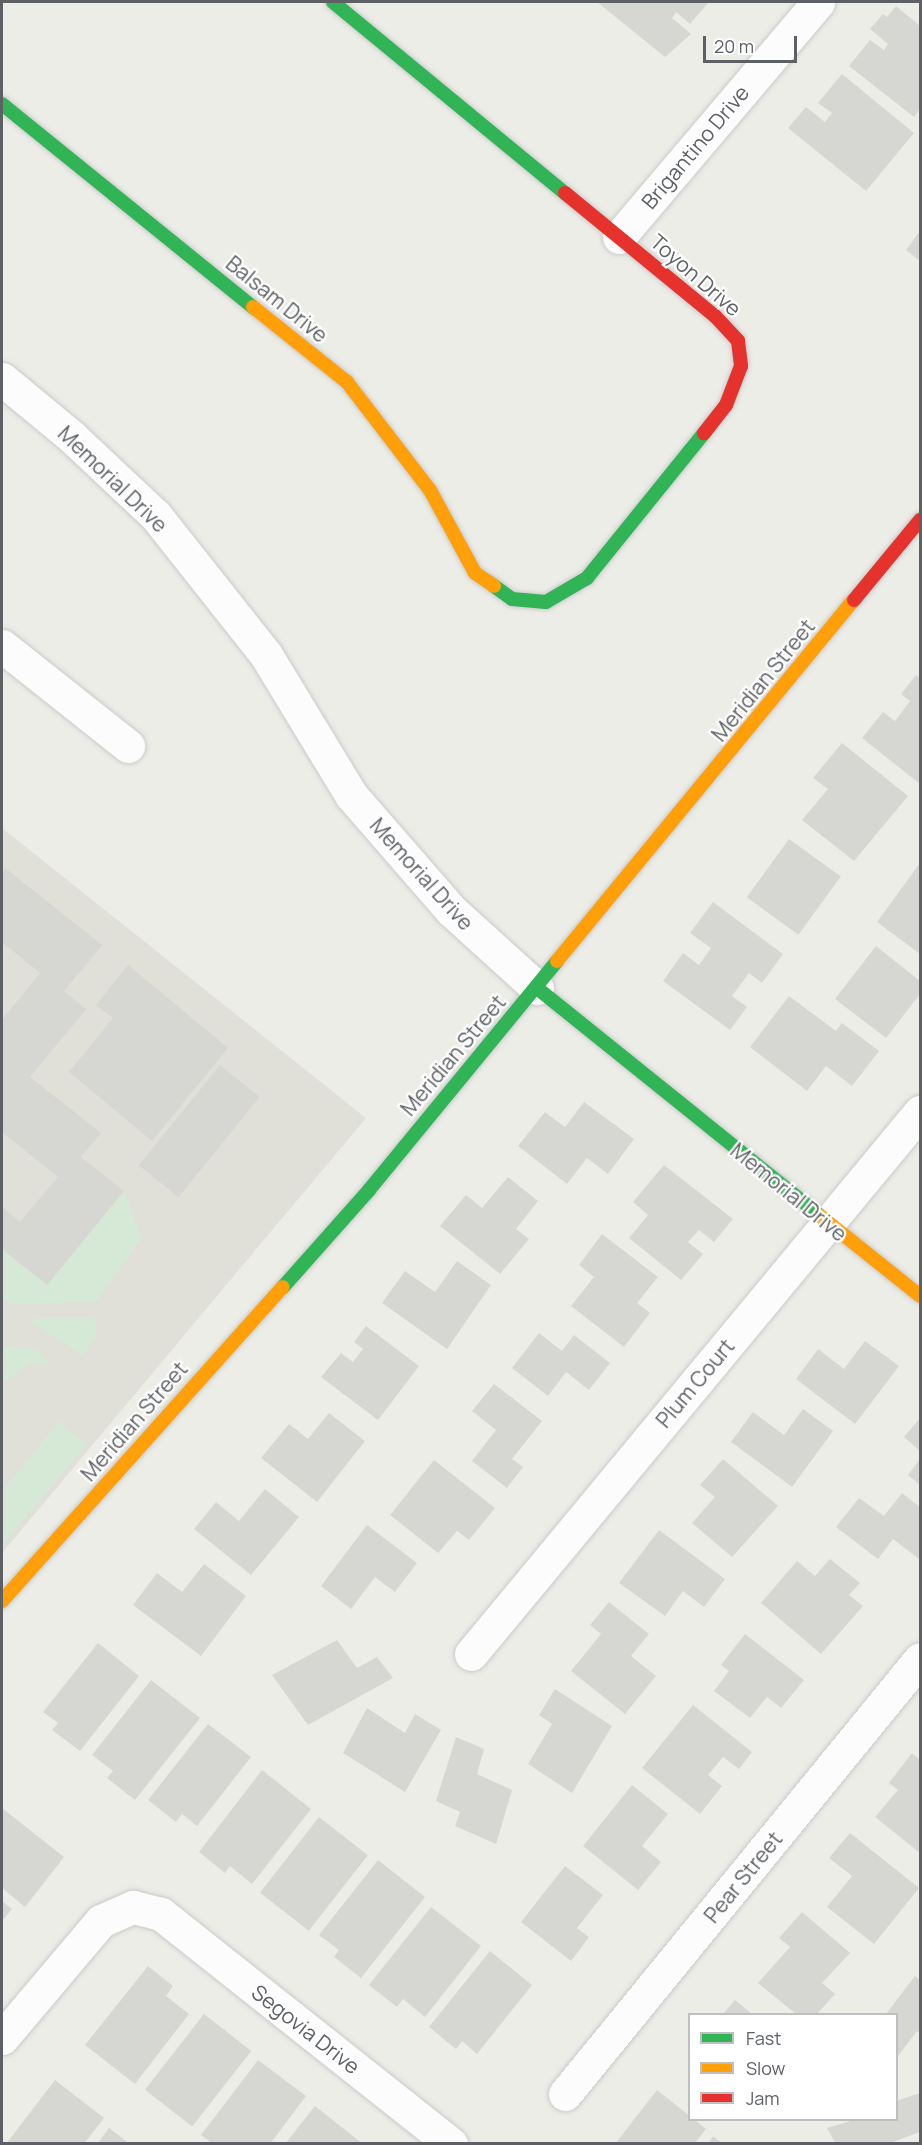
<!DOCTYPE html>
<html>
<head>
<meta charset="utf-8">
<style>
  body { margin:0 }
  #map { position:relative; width:922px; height:2145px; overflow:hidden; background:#edede8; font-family:Manrope,sans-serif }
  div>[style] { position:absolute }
  .education>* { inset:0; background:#e0dfd8 }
  .green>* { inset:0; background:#d6e9d6 }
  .building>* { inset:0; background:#d6d6d3; transform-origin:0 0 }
  .roads { filter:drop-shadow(0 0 2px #cacbca) drop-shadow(0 0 2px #cacbca) }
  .street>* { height:33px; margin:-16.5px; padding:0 16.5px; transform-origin:16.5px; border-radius:16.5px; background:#fcfcfc }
  .fast>* { height:14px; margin:-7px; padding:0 7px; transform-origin:7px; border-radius:7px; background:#30b455 }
  .slow>* { height:14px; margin:-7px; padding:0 7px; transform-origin:7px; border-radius:7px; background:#ff9f0a }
  .jam>* { height:14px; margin:-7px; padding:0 7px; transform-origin:7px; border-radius:7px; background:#e5322d }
  span { translate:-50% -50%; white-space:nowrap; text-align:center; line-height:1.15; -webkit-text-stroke:4.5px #fff; paint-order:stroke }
  .street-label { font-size:21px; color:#5d6065 }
  .frame { position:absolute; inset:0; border:3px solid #5d6065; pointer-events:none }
  .legend { position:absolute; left:688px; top:2013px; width:210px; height:108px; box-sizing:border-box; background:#fff; border:2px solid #bebfc1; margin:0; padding:8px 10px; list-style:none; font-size:18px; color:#5d6065 }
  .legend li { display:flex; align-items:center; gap:12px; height:30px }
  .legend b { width:30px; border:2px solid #bebfc1 }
  .scale { position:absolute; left:703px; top:36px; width:94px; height:27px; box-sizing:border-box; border:3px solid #5d6065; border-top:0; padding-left:8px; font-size:18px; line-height:21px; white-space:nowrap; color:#5d6065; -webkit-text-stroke:4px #fff; paint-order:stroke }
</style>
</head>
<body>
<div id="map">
  <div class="education">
    <div style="clip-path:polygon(2px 828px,366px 1118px,2px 1553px)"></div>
  </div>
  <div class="green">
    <div style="clip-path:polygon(124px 1191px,142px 1238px,96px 1302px,11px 1304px,2px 1297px,2px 1249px,47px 1285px)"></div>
    <div style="clip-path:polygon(95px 1317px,96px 1337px,83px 1356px,26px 1319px)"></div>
    <div style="clip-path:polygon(7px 1346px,38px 1349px,50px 1365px,30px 1364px,5px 1381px,2px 1352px)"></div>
    <div style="clip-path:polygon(59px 1421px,87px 1445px,2px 1545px,2px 1491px)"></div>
  </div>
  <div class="building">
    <div style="clip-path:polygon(597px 2px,709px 2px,690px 24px,676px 12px,672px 18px,691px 34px,665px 57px)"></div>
    <div style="clip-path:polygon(896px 6px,920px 26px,920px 109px,914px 117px,849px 66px,870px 40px,884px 50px,888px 44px,870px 29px,883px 14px,887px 17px)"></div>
    <div style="clip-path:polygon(842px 74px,914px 133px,866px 191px,788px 128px,806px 107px,825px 122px,832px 113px,818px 103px)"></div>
    <div style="clip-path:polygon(920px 231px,920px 261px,906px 250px)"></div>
    <div style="clip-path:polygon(916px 675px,920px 678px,920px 784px,862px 738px,883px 712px,895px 721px,910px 701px,901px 694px)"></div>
    <div style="clip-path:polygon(842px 743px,908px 796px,854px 861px,802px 820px,828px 789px,813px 778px)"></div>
    <div style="left:789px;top:839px;width:64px;height:72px;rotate:36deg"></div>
    <div style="clip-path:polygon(920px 863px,920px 954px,877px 922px)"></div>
    <div style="clip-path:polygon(5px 868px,102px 945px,64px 991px,86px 1009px,30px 1077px,101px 1133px,81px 1157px,124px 1191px,47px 1285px,2px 1249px,2px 1207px,20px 1222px,58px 1177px,2px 1132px,2px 1020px,40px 973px,2px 942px,2px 873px)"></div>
    <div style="clip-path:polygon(713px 902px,783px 954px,762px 983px,749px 973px,732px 996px,747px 1007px,730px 1030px,663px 981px,683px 953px,699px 965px,711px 948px,690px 933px)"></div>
    <div style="clip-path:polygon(876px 946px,920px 981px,920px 994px,886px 1038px,835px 999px)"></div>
    <div style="clip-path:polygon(128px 965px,228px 1048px,152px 1141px,69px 1072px,113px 1018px,96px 1005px)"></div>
    <div style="clip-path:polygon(789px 996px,836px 1031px,842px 1023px,879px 1051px,852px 1086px,826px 1066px,807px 1091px,750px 1047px)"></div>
    <div style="left:220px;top:1065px;width:51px;height:129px;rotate:39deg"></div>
    <div style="clip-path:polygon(584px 1102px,634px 1139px,608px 1174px,587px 1158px,567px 1184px,518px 1146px,545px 1112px,565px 1127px)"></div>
    <div style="clip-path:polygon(664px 1165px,733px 1219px,714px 1242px,699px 1230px,688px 1242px,703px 1254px,681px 1280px,629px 1238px,648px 1215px,633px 1202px)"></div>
    <div style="clip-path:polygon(508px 1177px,538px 1201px,516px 1229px,529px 1239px,500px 1274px,440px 1226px,466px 1195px,482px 1208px)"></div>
    <div style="clip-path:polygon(602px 1234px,658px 1277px,637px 1303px,650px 1313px,624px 1347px,571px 1306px,594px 1277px,579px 1265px)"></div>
    <div style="clip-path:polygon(457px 1261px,491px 1285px,447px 1349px,382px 1303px,405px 1271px,435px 1292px)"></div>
    <div style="clip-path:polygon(366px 1326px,419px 1366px,378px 1420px,321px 1377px,341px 1353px,353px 1362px,363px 1349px,354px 1342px)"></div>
    <div style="clip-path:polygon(539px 1333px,562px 1351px,574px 1335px,610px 1363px,589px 1390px,566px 1372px,548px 1396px,512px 1368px)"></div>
    <div style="clip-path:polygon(865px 1341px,899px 1366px,855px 1424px,796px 1379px,818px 1349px,844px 1369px)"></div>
    <div style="clip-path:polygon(494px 1384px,542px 1421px,512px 1459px,523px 1467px,507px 1488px,472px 1461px,496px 1430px,472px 1411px)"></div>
    <div style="clip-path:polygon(803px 1409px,833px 1431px,792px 1487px,731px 1442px,753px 1412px,784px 1435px)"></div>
    <div style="clip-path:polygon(329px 1413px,365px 1441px,317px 1502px,261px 1458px,289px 1424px,308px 1439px)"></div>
    <div style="clip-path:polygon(920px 1418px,920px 1451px,904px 1437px)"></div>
    <div style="clip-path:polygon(723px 1459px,778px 1506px,732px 1557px,692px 1523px,715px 1497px,700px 1485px)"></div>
    <div style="clip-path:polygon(920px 1459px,920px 1485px,908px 1475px)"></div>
    <div style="clip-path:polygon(434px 1460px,495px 1508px,469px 1540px,457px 1531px,438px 1553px,390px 1515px)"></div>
    <div style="clip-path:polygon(265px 1489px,299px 1517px,251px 1575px,194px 1529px,216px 1502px,239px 1521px)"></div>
    <div style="clip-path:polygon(902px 1493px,920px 1507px,919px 1559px,893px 1539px,878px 1559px,836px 1527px,859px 1498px,884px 1516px)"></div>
    <div style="clip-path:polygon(367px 1525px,417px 1563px,395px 1592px,375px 1577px,351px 1609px,321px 1586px)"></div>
    <div style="clip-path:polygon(659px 1530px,725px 1579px,704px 1607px,683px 1591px,665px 1616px,619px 1583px)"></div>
    <div style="clip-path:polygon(830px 1559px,860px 1583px,849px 1595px,863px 1606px,821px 1654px,761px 1603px,797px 1561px,815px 1576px)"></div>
    <div style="clip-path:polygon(204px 1564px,246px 1596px,201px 1656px,133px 1605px,157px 1573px,182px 1592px)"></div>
    <div style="clip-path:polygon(609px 1602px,649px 1634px,631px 1656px,656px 1676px,625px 1714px,571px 1671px,601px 1634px,590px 1625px)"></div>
    <div style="clip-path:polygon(745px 1634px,804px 1680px,781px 1708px,767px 1697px,750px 1718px,714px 1691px,729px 1671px,721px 1665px)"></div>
    <div style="clip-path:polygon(337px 1640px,357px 1668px,377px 1657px,393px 1678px,308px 1725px,272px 1675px)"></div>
    <div style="clip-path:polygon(98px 1643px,139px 1676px,80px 1751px,52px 1730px,58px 1723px,43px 1712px)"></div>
    <div style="clip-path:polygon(151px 1680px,200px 1718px,135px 1800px,107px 1778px,113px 1771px,92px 1755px)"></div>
    <div style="clip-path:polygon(555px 1689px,612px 1726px,572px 1793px,528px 1764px,552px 1724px,539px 1715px)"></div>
    <div style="clip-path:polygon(693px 1705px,752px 1752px,739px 1769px,723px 1757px,708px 1775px,722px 1786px,700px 1814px,642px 1768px)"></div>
    <div style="clip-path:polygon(367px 1708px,405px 1733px,415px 1714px,441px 1730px,405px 1792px,343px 1753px)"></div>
    <div style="clip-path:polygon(208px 1724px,251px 1757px,197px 1826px,182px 1814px,176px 1822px,148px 1800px)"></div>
    <div style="clip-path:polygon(456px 1737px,484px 1749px,477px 1774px,512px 1790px,496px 1844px,455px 1826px,460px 1812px,436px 1801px)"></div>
    <div style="clip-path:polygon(912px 1753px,920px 1760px,920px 1853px,875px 1817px,898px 1790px,889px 1783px)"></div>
    <div style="clip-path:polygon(262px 1770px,311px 1809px,252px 1884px,230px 1866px,225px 1873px,199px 1852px)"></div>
    <div style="clip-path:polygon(632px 1785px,668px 1814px,642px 1846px,661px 1862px,638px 1890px,583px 1846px)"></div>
    <div style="clip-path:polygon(2px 1808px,64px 1857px,25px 1907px,2px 1888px)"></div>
    <div style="left:319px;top:1817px;width:62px;height:96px;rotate:38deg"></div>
    <div style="clip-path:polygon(850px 1833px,919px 1888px,874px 1944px,827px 1907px,852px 1876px,829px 1858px)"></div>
    <div style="clip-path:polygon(378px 1860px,425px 1897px,361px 1978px,334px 1957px,339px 1950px,319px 1935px)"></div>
    <div style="clip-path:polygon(565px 1866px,603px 1895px,577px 1928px,589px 1937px,571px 1961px,521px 1922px)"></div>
    <div style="clip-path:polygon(2px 1901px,12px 1909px,2px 1921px)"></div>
    <div style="clip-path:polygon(431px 1907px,481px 1946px,425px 2017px,403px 1999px,397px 2007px,369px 1985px)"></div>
    <div style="clip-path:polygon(802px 1912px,850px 1953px,822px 1983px,835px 1994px,817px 2014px,796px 2014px,758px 1983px,790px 1947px,779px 1938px)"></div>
    <div style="clip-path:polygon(490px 1951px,532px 1985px,477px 2054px,462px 2041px,456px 2049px,429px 2027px)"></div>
    <div style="clip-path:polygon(148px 1966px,173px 1986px,166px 1996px,189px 2014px,135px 2084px,85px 2045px)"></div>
    <div style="clip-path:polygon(915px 1976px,920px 1980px,920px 2034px,917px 2031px,896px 2059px,896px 2014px,886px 2014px)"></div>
    <div style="clip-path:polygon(735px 2000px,752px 2014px,723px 2014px)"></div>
    <div style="left:204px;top:2014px;width:60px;height:96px;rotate:38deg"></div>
    <div style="clip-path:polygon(258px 2060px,306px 2096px,270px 2144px,213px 2144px,201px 2135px)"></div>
    <div style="clip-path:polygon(55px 2080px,104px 2118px,84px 2144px,6px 2144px)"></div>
    <div style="clip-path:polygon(657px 2090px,706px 2129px,694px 2144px,615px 2144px)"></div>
    <div style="clip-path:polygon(920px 2093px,920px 2132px,887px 2144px,836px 2144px,827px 2128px,854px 2120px,896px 2120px,896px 2101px)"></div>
    <div style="clip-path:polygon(315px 2106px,363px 2144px,285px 2144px)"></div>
    <div style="clip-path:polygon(109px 2128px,130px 2144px,97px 2144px)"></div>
    <div style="clip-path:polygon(713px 2136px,723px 2144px,708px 2144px)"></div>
  </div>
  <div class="roads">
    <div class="street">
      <div style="left:619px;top:237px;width:308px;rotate:-49.7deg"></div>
      <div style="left:2px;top:379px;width:91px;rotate:39.6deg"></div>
      <div style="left:72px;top:437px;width:115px;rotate:43.2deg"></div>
      <div style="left:156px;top:516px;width:177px;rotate:51.6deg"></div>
      <div style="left:266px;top:655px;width:164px;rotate:58.7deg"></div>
      <div style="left:351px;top:795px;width:152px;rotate:49deg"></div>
      <div style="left:451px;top:910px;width:116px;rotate:42.2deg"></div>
      <div style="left:2px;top:646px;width:161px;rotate:38.4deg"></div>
      <div style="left:471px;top:1654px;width:704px;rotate:-50.36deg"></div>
      <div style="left:2px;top:2038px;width:153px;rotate:-49.8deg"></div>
      <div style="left:101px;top:1921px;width:35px;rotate:-24deg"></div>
      <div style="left:133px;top:1907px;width:29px;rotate:14deg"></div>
      <div style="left:161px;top:1914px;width:370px;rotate:38.4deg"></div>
      <div style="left:565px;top:2094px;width:561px;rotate:-50.78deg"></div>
    </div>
    <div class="fast">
      <div style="left:333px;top:2px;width:301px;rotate:39.5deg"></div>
      <div style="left:2px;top:104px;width:323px;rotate:39deg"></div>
      <div style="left:494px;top:586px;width:22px;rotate:36deg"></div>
      <div style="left:512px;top:599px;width:34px;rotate:5deg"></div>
      <div style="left:546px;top:602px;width:48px;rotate:-30.3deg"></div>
      <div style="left:587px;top:578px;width:186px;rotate:-51.1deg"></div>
      <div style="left:537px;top:988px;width:362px;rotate:38.8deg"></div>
      <div style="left:283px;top:1287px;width:130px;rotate:-48.4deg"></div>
      <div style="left:369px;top:1190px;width:296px;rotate:-50.6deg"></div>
    </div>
    <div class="slow">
      <div style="left:253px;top:307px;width:120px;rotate:38.6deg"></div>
      <div style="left:347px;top:382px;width:136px;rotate:52.5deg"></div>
      <div style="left:430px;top:490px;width:94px;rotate:61.5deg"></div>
      <div style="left:475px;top:573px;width:23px;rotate:34deg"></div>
      <div style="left:557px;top:961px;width:467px;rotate:-50.6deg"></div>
      <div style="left:819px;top:1215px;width:129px;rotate:38.7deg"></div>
      <div style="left:2px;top:1601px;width:421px;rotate:-48.2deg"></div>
    </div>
    <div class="jam">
      <div style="left:565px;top:193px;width:194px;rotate:39.4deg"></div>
      <div style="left:715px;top:316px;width:34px;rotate:47deg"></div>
      <div style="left:738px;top:341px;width:25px;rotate:83deg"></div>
      <div style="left:741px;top:366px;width:42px;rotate:111deg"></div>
      <div style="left:726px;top:405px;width:36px;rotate:128deg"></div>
      <div style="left:854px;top:600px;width:104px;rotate:-50.5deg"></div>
    </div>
  </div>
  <div class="street-label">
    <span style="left:695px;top:147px;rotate:-50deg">Brigantino Drive</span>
    <span style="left:696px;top:275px;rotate:41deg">Toyon Drive</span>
    <span style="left:277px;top:299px;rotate:39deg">Balsam Drive</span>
    <span style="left:113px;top:479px;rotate:44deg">Memorial Drive</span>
    <span style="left:763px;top:680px;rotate:-51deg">Meridian Street</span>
    <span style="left:422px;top:874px;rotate:48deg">Memorial Drive</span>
    <span style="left:453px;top:1055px;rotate:-50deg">Meridian Street</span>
    <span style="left:789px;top:1192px;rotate:39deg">Memorial Drive</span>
    <span style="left:695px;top:1383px;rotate:-50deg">Plum Court</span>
    <span style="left:134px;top:1421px;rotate:-49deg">Meridian Street</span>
    <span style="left:743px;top:1877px;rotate:-51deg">Pear Street</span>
    <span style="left:306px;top:2029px;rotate:38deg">Segovia Drive</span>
  </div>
  <div class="frame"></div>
  <ul class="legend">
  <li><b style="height:8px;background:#30b455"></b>Fast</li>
  <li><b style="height:8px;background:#ff9f0a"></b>Slow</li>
  <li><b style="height:8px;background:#e5322d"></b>Jam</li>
  </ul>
  <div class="scale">20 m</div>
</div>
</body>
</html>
